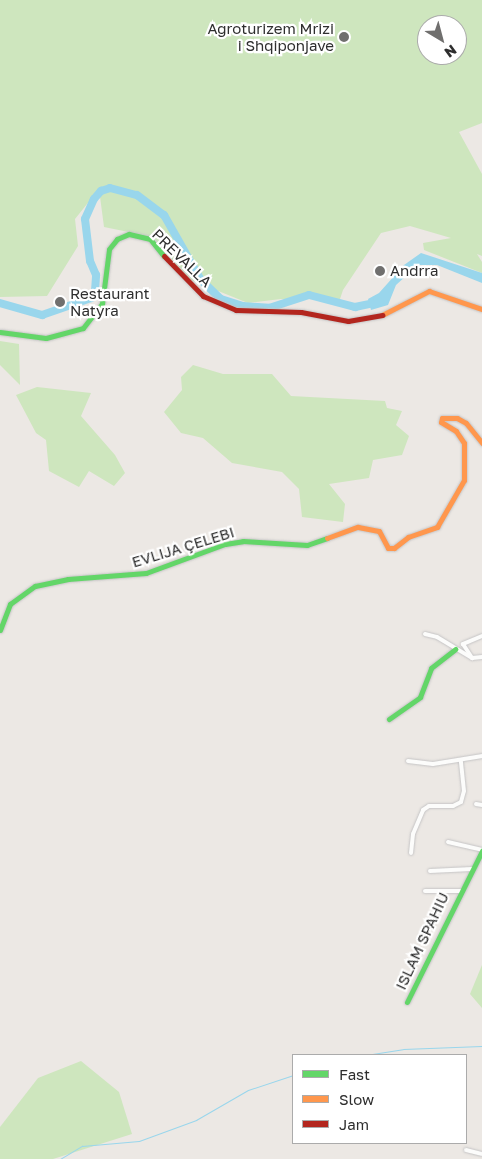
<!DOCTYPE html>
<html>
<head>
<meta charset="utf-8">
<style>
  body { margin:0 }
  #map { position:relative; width:482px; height:1159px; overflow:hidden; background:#ece8e4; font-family:"Golos Text",sans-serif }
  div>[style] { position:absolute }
  .green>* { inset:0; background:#cee6be }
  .water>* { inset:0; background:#99d6ec }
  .stream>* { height:1px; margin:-0.5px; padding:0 0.5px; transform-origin:0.5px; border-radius:0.5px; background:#99d6ec }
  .river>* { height:8px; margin:-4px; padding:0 4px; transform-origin:4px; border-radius:4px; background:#99d6ec }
  .roads { filter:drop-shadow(0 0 1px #c5c4c5) drop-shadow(0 0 1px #c5c4c5) }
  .street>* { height:4px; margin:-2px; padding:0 2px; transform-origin:2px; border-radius:2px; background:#fcfcfb }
  .fast>* { height:5px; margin:-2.5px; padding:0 2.5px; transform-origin:2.5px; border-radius:2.5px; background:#63d668 }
  .slow>* { height:5px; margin:-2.5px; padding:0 2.5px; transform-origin:2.5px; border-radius:2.5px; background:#ff974d }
  .jam>* { height:5px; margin:-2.5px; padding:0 2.5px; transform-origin:2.5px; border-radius:2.5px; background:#b3261e }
  .dots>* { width:14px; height:14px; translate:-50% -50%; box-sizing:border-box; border:2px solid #fff; border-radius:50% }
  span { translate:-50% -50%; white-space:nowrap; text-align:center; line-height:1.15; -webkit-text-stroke:4.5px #fff; paint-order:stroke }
  .poi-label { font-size:15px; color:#2e2e2e }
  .right { translate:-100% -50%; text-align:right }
  .left { translate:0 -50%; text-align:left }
  .street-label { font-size:15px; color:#2e2e2e }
  .legend { position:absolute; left:292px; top:1054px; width:175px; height:90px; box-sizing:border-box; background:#fff; border:1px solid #ababab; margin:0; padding:6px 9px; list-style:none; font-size:15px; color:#2e2e2e }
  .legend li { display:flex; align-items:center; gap:10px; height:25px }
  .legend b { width:25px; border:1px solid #ababab }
  .north { position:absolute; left:417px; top:15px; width:50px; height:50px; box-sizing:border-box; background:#fff; border:1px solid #ababab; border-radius:50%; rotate:143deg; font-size:14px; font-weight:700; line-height:20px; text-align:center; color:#2e2e2e }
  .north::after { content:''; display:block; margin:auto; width:18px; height:22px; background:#706f6e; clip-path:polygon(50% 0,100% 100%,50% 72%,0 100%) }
</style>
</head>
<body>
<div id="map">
  <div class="green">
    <div style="clip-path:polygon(evenodd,0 0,482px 0,482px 123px,459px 132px,482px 174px,482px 256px,477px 254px,482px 262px,482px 273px,424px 250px,423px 243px,451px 238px,410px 226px,381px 233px,343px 290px,340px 299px,281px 299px,248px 303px,186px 278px,153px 237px,104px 227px,99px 189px,75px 219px,78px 246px,47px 296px,0 297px,0 0,427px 25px,457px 25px,457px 55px,427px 55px,427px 25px)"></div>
    <div style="clip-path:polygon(0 341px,19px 344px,20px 385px,0 365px)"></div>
    <div style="clip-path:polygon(193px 365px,223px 374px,272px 374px,291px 396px,385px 401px,387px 408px,402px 411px,396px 425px,409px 436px,402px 455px,373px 460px,369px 478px,329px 484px,345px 504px,343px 522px,302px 517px,299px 489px,282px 472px,232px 463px,203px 438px,181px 433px,164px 412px,182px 390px,181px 377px)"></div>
    <div style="clip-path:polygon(37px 387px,91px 393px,81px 416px,115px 455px,125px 473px,114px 486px,89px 471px,79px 487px,49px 471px,46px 440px,36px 433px,16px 395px)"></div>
    <div style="clip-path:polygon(482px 965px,482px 1008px,470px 994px)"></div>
    <div style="clip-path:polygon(81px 1061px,119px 1092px,132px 1134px,53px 1159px,0 1159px,0 1127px,38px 1078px)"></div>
  </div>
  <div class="water">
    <div style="clip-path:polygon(421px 253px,482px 273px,482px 283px,437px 265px,418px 265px,396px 285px,388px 305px,371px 310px,368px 299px,379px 293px,404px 265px)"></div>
  </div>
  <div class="stream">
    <div style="left:366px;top:1055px;width:37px;rotate:-9deg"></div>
    <div style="left:403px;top:1049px;width:79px;rotate:-2.2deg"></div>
    <div style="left:60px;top:1159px;width:26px;rotate:-31deg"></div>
    <div style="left:82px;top:1146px;width:57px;rotate:-5deg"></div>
    <div style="left:139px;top:1141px;width:61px;rotate:-20.2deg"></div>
    <div style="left:196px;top:1120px;width:60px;rotate:-30deg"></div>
    <div style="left:248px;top:1090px;width:47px;rotate:-18.4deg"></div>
  </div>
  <div class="river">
    <div style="left:0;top:303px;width:44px;rotate:15.9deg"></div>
    <div style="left:42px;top:315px;width:52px;rotate:-19.1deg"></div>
    <div style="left:91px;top:298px;width:8px;rotate:-60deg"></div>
    <div style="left:95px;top:291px;width:16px;rotate:-86deg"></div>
    <div style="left:96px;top:275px;width:15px;rotate:-113deg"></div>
    <div style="left:90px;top:261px;width:42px;rotate:-96.8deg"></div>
    <div style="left:85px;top:219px;width:22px;rotate:-66deg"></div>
    <div style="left:94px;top:199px;width:11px;rotate:-49deg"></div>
    <div style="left:101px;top:191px;width:9px;rotate:-18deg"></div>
    <div style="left:110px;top:188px;width:28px;rotate:15deg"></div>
    <div style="left:137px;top:195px;width:34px;rotate:37deg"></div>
    <div style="left:164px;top:215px;width:75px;rotate:60.4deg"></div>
    <div style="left:201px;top:280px;width:28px;rotate:44deg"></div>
    <div style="left:221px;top:299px;width:23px;rotate:18deg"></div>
    <div style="left:243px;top:306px;width:26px;rotate:4deg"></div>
    <div style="left:269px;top:308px;width:42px;rotate:-18deg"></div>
    <div style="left:309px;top:295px;width:48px;rotate:14.6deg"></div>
    <div style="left:355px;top:307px;width:25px;rotate:-12deg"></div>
  </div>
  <div class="roads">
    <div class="street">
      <div style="left:425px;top:634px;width:12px;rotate:14deg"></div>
      <div style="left:437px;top:637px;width:41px;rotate:31deg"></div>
      <div style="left:482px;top:636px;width:21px;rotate:157deg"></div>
      <div style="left:463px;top:644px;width:17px;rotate:57deg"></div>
      <div style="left:472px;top:658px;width:10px;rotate:-6deg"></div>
      <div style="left:408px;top:761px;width:25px;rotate:7deg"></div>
      <div style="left:433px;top:764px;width:50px;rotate:-9.3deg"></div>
      <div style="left:476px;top:804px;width:6px;rotate:9deg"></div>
      <div style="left:448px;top:842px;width:35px;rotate:13deg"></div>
      <div style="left:411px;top:853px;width:19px;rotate:-84deg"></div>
      <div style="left:413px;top:834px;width:26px;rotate:-67deg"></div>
      <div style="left:423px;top:810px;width:7px;rotate:-34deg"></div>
      <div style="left:429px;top:806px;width:24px"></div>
      <div style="left:453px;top:806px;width:9px;rotate:-27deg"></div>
      <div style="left:461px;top:802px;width:11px;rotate:-75deg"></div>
      <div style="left:464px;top:791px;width:31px;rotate:-96deg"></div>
      <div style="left:430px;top:871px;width:42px;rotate:-2.7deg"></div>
      <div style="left:425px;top:891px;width:35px"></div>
      <div style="left:466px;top:1150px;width:16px;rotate:14deg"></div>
    </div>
    <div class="fast">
      <div style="left:0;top:332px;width:46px;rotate:7.4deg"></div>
      <div style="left:46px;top:338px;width:38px;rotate:-15deg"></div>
      <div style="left:83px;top:328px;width:31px;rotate:-52deg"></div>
      <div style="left:102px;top:304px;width:55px;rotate:-82.7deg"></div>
      <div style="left:109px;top:249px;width:13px;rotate:-51deg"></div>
      <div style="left:117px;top:239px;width:13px;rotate:-23deg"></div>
      <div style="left:129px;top:234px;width:22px;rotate:13deg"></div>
      <div style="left:150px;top:239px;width:22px;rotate:51deg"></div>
      <div style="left:0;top:630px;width:28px;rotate:-69deg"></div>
      <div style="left:10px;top:604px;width:31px;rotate:-36deg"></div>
      <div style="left:35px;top:586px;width:34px;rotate:-12deg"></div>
      <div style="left:68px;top:579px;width:78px;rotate:-4.4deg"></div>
      <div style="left:146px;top:573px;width:84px;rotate:-20.2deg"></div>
      <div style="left:225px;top:544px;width:18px;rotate:-9deg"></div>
      <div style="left:243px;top:541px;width:64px;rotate:3.6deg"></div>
      <div style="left:307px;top:545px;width:21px;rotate:-19deg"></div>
      <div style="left:389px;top:719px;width:38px;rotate:-35deg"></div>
      <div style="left:420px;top:697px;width:31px;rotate:-69deg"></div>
      <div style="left:431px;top:668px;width:31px;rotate:-38deg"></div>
      <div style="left:407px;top:1002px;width:169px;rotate:-63.6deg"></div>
    </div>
    <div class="slow">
      <div style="left:382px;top:315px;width:53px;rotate:-27.1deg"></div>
      <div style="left:429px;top:291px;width:56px;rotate:18.8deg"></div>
      <div style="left:327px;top:538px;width:33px;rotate:-20deg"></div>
      <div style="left:358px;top:527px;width:21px;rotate:11deg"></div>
      <div style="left:379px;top:531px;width:19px;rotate:62deg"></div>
      <div style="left:388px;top:548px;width:6px"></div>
      <div style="left:394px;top:548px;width:18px;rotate:-38deg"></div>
      <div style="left:408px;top:537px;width:31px;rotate:-19deg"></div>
      <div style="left:437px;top:527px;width:54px;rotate:-60.1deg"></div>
      <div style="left:464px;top:480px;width:37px;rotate:-90deg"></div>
      <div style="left:464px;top:443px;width:14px;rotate:-124deg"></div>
      <div style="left:456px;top:431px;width:17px;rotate:-149deg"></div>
      <div style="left:441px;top:422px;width:4px;rotate:-76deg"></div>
      <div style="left:442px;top:418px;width:15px"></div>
      <div style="left:457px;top:418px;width:10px;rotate:29deg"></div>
      <div style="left:466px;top:423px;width:26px;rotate:51deg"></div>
    </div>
    <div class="jam">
      <div style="left:164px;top:256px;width:56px;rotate:45.7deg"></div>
      <div style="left:203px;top:296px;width:36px;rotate:23deg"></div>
      <div style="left:236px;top:310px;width:65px;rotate:1.8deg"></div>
      <div style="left:301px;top:312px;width:48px;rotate:10.8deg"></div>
      <div style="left:348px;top:321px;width:35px;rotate:-10deg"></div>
    </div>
  </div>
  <div class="dots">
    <div style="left:344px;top:37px;background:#706f6e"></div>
    <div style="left:380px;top:271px;background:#706f6e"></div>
    <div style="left:60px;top:302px;background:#706f6e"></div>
  </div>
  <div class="poi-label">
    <span class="right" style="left:334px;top:37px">Agroturizem Mrizi<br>i Shqiponjave</span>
    <span class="left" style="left:390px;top:271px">Andrra</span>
    <span class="left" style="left:70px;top:302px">Restaurant<br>Natyra</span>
  </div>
  <div class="street-label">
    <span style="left:182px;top:258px;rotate:44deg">PREVALLA</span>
    <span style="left:183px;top:547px;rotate:-17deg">EVLIJA ÇELEBI</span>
    <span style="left:422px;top:941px;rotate:-65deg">ISLAM SPAHIU</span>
  </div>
  <ul class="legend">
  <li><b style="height:6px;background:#63d668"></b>Fast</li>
  <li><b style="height:6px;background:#ff974d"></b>Slow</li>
  <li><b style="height:6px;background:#b3261e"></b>Jam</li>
  </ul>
  <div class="north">N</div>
</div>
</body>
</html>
